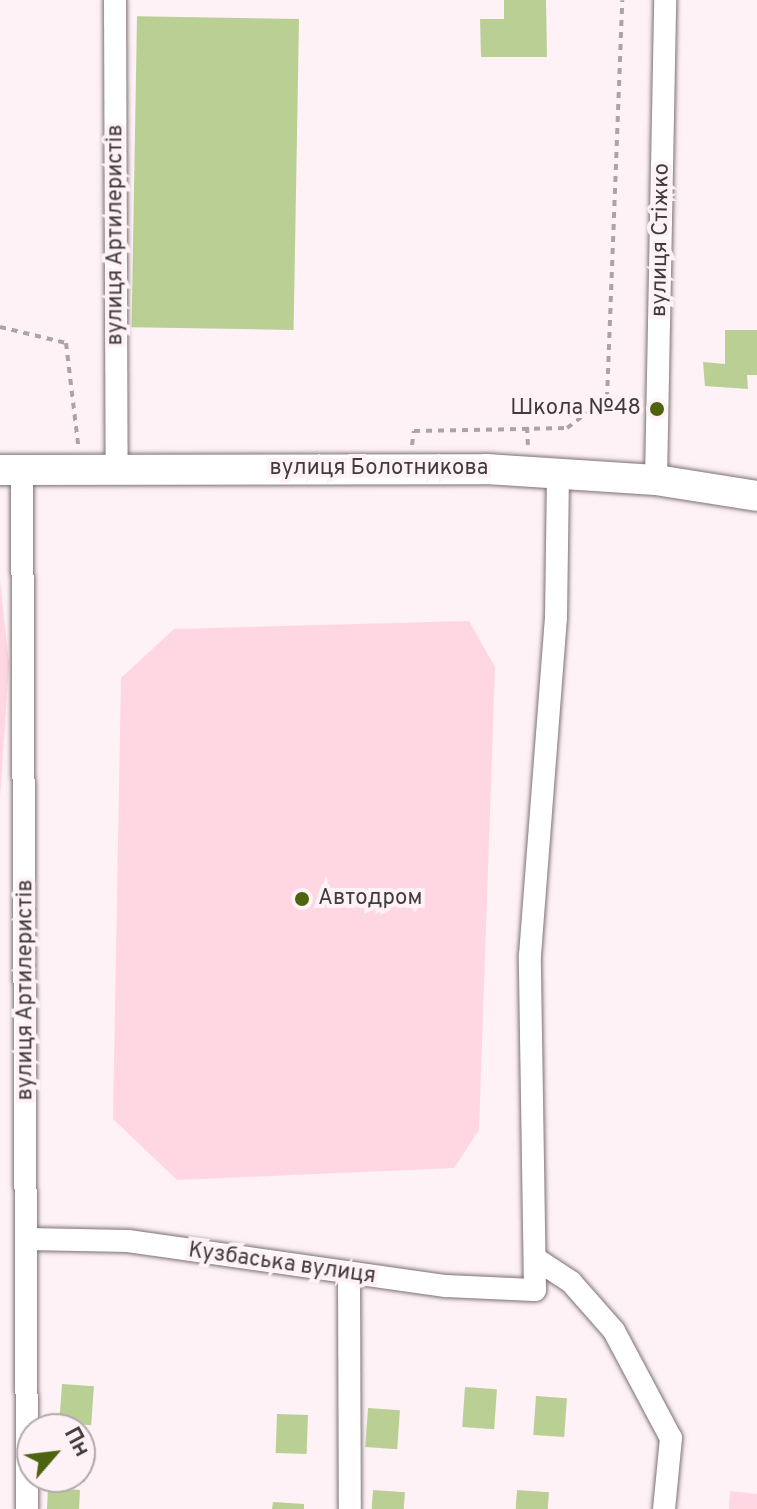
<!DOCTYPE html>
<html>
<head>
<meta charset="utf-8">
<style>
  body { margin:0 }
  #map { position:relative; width:757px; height:1509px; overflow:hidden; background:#fef2f6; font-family:Overpass,sans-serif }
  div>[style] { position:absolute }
  .green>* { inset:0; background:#fed7e3 }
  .building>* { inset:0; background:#bacf94; transform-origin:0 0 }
  .path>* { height:4px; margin-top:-2px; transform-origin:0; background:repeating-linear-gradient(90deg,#aca3a6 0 6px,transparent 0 12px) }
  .roads { filter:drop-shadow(0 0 2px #7c7174) drop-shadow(0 0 2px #7c7174) }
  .minor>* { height:22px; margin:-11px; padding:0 11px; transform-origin:11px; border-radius:11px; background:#fff }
  .major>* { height:30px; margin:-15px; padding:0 15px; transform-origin:15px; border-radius:15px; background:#fff }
  .dots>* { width:22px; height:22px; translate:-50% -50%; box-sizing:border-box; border:4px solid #fef2f6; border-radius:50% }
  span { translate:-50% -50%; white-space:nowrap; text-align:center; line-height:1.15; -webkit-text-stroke:8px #fef2f6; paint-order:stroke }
  .street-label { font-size:22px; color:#403b3d }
  .poi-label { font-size:22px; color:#403b3d }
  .right { translate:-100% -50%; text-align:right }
  .left { translate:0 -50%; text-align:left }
  .north { position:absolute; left:16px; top:1413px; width:80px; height:80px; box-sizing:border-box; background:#fef2f6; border:2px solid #b2a9ac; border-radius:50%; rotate:62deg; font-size:22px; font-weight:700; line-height:32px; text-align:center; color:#403b3d }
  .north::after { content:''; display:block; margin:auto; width:28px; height:36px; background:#4d6310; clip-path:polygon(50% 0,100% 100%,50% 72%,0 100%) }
</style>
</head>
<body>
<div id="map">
  <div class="green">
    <div style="clip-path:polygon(0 579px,9px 664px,0 799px)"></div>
    <div style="clip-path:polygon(469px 621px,495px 667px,479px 1130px,454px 1168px,177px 1180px,113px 1119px,121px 678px,174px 629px)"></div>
    <div style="clip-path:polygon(730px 1491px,757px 1494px,757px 1509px,729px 1509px)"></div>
  </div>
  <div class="building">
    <div style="clip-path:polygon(504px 0,546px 0,547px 57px,481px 57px,480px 19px,504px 19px)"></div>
    <div style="left:299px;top:19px;width:311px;height:162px;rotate:91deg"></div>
    <div style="clip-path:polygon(725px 330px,757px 330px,757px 375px,747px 375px,748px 389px,705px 386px,703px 362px,725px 364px)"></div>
    <div style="left:62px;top:1384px;width:32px;height:39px;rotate:4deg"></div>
    <div style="left:465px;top:1387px;width:32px;height:40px;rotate:4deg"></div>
    <div style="left:536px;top:1396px;width:31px;height:39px;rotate:4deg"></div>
    <div style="left:368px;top:1408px;width:32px;height:39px;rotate:4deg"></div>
    <div style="left:277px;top:1414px;width:31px;height:39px;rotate:2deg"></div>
    <div style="clip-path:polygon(80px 1442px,87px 1442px,85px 1482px,49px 1479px,80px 1477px)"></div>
    <div style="clip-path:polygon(48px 1487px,80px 1490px,79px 1509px,47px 1509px)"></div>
    <div style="left:373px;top:1490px;width:32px;height:19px;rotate:4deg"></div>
    <div style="left:517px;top:1490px;width:32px;height:19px;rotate:4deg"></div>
    <div style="clip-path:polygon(273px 1502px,304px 1504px,304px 1509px,272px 1509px)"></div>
  </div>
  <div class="path">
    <div style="left:0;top:327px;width:68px;rotate:13.6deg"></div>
    <div style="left:66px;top:343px;width:102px;rotate:83.2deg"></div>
    <div style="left:607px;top:398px;width:29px;rotate:12deg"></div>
    <div style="left:527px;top:427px;width:18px;rotate:87deg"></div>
    <div style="left:412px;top:445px;width:14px;rotate:-82deg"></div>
    <div style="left:414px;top:431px;width:153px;rotate:-1.1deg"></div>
    <div style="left:567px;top:428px;width:50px;rotate:-36.9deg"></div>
    <div style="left:607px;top:398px;width:398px;rotate:-87.8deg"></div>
  </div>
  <div class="roads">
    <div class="minor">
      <div style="left:115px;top:0;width:470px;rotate:89.8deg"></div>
      <div style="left:22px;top:470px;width:1039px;rotate:89.72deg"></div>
      <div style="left:656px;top:480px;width:480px;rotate:-88.9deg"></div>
      <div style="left:28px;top:1239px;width:100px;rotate:1.1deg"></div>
      <div style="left:128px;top:1241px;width:321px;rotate:8.1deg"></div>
      <div style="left:446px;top:1286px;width:89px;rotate:2.6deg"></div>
      <div style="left:535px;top:1290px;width:335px;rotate:-90.9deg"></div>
      <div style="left:530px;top:955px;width:338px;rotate:-85.6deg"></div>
      <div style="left:556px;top:618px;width:144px;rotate:-89.2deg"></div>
      <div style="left:536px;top:1259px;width:42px;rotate:33.3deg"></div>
      <div style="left:571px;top:1282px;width:65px;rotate:48.7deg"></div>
      <div style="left:614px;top:1331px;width:121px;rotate:62deg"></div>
      <div style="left:671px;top:1438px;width:71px;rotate:95.6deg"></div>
      <div style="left:349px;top:1273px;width:236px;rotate:89.8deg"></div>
    </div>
    <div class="major">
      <div style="left:0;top:470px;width:486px;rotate:-0.1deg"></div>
      <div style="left:486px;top:469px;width:170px;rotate:3.7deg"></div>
      <div style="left:656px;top:480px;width:102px;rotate:9deg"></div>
    </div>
  </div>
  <div class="dots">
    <div style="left:657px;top:409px;background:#4d6310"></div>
    <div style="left:302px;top:899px;background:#4d6310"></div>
  </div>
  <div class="street-label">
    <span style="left:116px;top:235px;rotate:-90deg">вулиця Артилеристів</span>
    <span style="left:661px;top:240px;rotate:-89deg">вулиця Стіжко</span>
    <span style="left:379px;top:469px">вулиця Болотникова</span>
    <span style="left:26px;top:990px;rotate:-90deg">вулиця Артилеристів</span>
    <span style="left:282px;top:1264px;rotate:8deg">Кузбаська вулиця</span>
  </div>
  <div class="poi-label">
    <span class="right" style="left:641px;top:409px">Школа №48</span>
    <span class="left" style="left:318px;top:899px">Автодром</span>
  </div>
  <div class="north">Пн</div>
</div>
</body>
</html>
